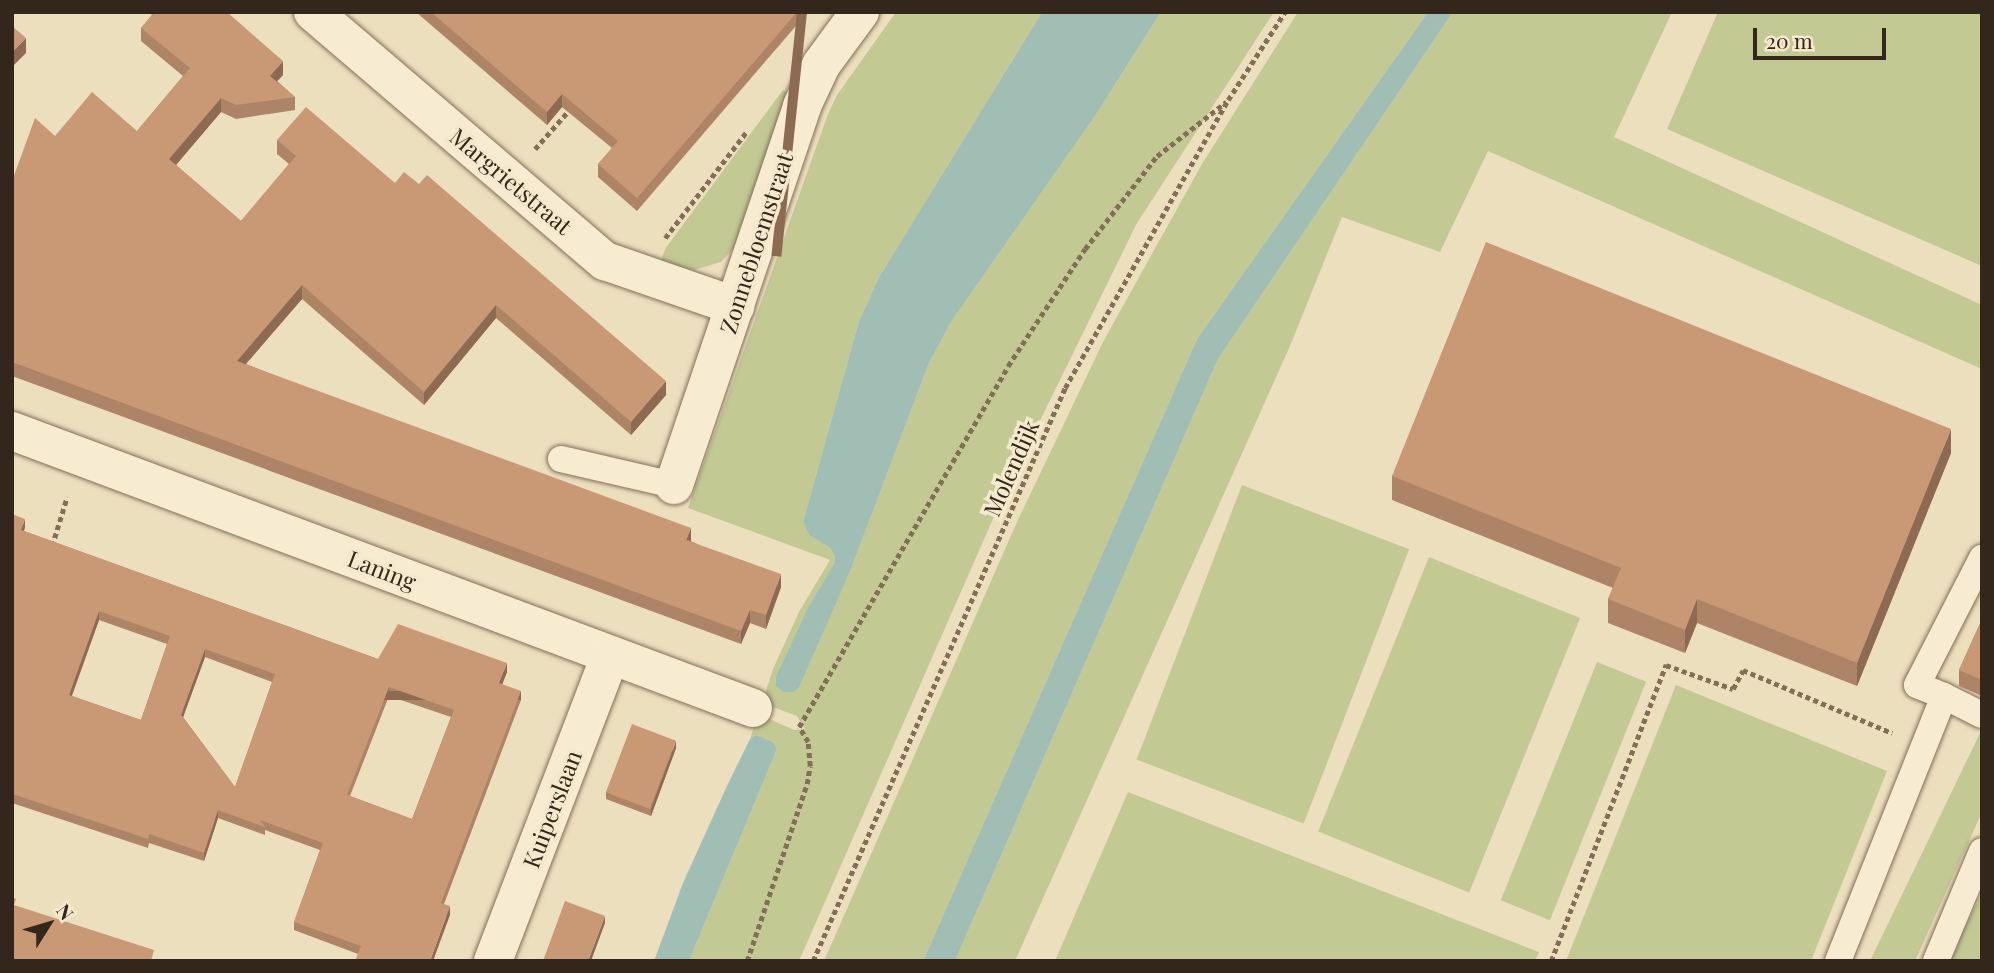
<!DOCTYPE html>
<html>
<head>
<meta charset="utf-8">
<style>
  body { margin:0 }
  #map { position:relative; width:1994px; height:973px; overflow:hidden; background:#ecdfbe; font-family:"Playfair Display",serif }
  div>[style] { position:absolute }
  .green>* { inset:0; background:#c2c993; transform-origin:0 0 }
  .water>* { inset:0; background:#a1beb5 }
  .path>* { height:4.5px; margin-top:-2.25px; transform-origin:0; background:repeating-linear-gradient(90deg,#836f58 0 5px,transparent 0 8.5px) }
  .roads { filter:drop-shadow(0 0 2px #836f58) drop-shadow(0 0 2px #836f58) }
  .service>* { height:26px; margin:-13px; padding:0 13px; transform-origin:13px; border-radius:13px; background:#f7ecd1 }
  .minor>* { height:38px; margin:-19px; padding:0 19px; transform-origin:19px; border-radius:19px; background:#f7ecd1 }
  .wall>* { inset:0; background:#ad8465 }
  .shaded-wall>* { inset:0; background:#8d6b52; transform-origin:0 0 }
  .building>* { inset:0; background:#c99975; transform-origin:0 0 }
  span { translate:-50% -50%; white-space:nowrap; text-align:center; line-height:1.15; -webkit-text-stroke:7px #f4e9cd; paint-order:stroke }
  .street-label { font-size:23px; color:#33271c }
  .frame { position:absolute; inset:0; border:14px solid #33271c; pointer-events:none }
  .north { position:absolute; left:14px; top:889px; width:70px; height:70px; -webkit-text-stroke:5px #f4e9cd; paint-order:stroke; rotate:53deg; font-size:19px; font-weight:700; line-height:28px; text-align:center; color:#33271c }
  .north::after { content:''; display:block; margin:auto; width:24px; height:32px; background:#33271c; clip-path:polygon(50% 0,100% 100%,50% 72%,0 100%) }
  .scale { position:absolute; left:1753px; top:28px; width:133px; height:32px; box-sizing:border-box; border:4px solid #33271c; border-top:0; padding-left:9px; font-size:21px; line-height:24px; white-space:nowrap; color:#33271c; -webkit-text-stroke:5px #f4e9cd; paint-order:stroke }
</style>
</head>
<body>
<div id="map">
  <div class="green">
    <div style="clip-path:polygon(896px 12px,1042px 12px,879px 277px,859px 321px,803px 522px,809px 535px,830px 548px,835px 556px,834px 564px,826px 581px,794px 692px,851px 569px,929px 363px,951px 322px,1095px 116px,1161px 12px,1274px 12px,1137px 223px,1003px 496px,799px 961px,689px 961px,777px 749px,773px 742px,756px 735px,750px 739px,758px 714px,794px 730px,805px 729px,797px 716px,762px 703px,773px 669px,799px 612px,830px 560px,688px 508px,828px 114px,837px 95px)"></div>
    <div style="clip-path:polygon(1298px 12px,1428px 12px,1197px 339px,923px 961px,824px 961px,1017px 522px,1103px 342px,1202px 164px)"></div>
    <div style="clip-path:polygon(1453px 12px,1672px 12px,1614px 137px,1982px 305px,1982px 369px,1488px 151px,1440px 252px,1342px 217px,1290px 346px,1015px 961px,955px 961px,1218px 359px)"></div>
    <div style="clip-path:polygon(1718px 12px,1982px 12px,1982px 266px,1667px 129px)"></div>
    <div style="clip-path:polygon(783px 90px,788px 93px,733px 249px,721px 262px,694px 270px,661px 262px,665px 249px)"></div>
    <div style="left:1242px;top:485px;width:179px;height:294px;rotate:21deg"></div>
    <div style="left:1429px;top:557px;width:163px;height:296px;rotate:22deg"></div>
    <div style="left:1597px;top:662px;width:53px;height:257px;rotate:22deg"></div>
    <div style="clip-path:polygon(1676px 685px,1887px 771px,1811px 961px,1566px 961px)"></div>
    <div style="clip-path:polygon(1982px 729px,1982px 812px,1915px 961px,1870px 961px)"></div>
    <div style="clip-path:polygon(1128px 792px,1539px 952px,1535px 961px,1055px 961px)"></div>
    <div style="clip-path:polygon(1982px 894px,1982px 961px,1947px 961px)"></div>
  </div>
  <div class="water">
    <div style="clip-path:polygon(1042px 12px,1161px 12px,1095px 116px,951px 322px,929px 363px,851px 569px,799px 687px,794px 692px,784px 692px,776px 686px,776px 677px,808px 608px,834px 564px,835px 556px,830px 548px,809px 535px,803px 522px,859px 321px,879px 277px)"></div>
    <div style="clip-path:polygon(1428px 12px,1453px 12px,1218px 359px,955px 961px,923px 961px,1197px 339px)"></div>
    <div style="clip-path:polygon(756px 735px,773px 742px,777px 749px,689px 961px,654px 961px,683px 883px,726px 788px,750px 739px)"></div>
  </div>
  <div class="path">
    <div style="left:535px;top:149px;width:55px;rotate:-48.7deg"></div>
    <div style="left:665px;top:238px;width:135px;rotate:-52.5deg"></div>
    <div style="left:52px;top:546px;width:51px;rotate:-73deg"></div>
    <div style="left:799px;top:727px;width:417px;rotate:-59.9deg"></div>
    <div style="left:1008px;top:366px;width:140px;rotate:-56.7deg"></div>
    <div style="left:1085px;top:249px;width:118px;rotate:-52.3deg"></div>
    <div style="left:1157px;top:156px;width:88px;rotate:-38deg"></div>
    <div style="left:747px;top:961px;width:187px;rotate:-71.3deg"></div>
    <div style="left:807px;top:784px;width:18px;rotate:-81deg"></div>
    <div style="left:810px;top:766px;width:24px;rotate:-95deg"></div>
    <div style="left:808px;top:742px;width:17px;rotate:-121deg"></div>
    <div style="left:813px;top:961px;width:626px;rotate:-66.26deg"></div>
    <div style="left:1065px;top:388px;width:331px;rotate:-60.5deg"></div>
    <div style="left:1228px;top:100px;width:105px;rotate:-57.1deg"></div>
    <div style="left:1551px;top:961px;width:318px;rotate:-68.8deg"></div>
    <div style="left:1666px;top:665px;width:71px;rotate:19.7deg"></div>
    <div style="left:1733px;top:689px;width:21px;rotate:-62deg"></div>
    <div style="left:1743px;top:670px;width:162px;rotate:22.9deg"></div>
  </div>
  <div class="roads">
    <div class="service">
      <div style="left:561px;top:459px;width:116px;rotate:13deg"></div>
      <div style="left:1944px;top:696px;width:42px;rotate:26.6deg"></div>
      <div style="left:1838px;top:961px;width:285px;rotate:-68.2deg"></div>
      <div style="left:1944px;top:696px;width:29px;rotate:-158deg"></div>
      <div style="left:1917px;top:685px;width:143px;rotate:-62.9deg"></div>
      <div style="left:1936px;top:961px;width:119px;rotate:-67.3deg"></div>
    </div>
    <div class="minor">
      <div style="left:313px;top:12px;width:384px;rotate:40.5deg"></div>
      <div style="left:605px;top:261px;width:138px;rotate:19.1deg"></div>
      <div style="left:12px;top:431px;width:791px;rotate:20.5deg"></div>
      <div style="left:674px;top:485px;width:400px;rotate:-71.3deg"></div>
      <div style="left:802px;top:106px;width:45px;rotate:-65.1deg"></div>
      <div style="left:821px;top:65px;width:66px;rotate:-53.7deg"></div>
      <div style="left:493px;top:961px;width:327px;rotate:-69deg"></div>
    </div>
  </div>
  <div class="wall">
    <div style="clip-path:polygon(149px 12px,227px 12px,283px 75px,277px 81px,295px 97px,295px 110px,236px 119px,221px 112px,176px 165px,241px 221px,289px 164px,277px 154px,277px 140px,395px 183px,666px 395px,631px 435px,496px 318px,424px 405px,302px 299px,246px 364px,691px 541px,781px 587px,766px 629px,750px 623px,741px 644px,12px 376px,12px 181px,55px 136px,137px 131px,183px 76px,141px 41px,141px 28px,152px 15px)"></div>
    <div style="clip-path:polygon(416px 12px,807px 12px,807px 13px,637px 211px,598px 177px,598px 164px,612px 148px,562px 107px,547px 125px)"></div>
    <div style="clip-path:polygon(1951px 453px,1857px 686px,1697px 623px,1685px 653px,1608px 623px,1608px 599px,1613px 588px,1392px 500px,1392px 476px)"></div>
    <div style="clip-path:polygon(evenodd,12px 514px,25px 527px,24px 531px,378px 659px,507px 672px,502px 685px,521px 700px,444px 904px,450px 915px,358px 954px,294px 930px,294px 922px,320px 850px,265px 830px,265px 835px,218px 818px,204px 861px,149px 843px,148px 848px,12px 803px,12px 514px,99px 620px,167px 644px,141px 720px,72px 696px,99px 620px,12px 514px,205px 657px,272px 682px,235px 787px,183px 717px,205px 657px,12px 514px,389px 696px,451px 717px,412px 819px,350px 796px,389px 696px)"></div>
    <div style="clip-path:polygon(1982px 619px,1982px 696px,1959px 686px,1959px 670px)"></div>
    <div style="clip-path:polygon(676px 748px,651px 816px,606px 799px,606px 792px)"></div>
  </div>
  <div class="shaded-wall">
    <div style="left:797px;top:12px;width:10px;height:245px;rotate:6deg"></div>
    <div style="clip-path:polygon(26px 38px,26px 53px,12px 67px,12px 52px)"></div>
    <div style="clip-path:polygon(283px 61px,283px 75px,270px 89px,270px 76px)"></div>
    <div style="clip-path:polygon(562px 94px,562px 107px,547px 125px,547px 112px)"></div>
    <div style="clip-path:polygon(221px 98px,221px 112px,169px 173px,169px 159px)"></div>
    <div style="clip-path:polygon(302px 285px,302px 299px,237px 374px,237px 361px)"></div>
    <div style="clip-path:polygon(496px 305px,496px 318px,424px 405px,424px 392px)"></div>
    <div style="clip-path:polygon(666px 381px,666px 395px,631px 435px,631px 422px)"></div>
    <div style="clip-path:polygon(1951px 429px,1951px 453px,1857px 686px,1857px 663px)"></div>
    <div style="clip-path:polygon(25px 519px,25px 527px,21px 539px,21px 530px)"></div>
    <div style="clip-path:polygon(691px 528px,691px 541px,686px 540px)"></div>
    <div style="clip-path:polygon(781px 574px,781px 587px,766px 629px,766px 615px)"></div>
    <div style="clip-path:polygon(1697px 599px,1697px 623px,1685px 653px,1685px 630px)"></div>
    <div style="clip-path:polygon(750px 610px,750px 623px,741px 644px,741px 631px)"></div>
    <div style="clip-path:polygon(99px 611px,99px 620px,69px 703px,69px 695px)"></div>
    <div style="clip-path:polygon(205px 649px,205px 657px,181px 723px,181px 715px)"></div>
    <div style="clip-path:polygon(507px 663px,507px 672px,499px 692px,499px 683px)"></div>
    <div style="left:389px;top:687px;width:9px;height:116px;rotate:90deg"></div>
    <div style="left:521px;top:691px;width:9px;height:227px;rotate:90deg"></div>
    <div style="clip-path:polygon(676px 741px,676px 748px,651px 816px,651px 809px)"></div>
    <div style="clip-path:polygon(218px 810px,218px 818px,204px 861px,204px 853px)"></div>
    <div style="clip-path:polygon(450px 906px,450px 915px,433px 961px,430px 961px)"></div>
    <div style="clip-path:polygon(605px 916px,605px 923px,591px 961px,588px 961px)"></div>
  </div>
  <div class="building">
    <div style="clip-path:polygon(155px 12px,227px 12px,283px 61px,270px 76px,295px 97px,236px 105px,221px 98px,169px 159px,241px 221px,296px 156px,277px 140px,306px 107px,395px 183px,404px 172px,419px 184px,427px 175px,666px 381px,631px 422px,496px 305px,424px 392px,302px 285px,237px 361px,691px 528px,686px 540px,781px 574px,766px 615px,750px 610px,741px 631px,12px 362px,12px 181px,35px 118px,55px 136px,92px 92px,137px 131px,190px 68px,141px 28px)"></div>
    <div style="clip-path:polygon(431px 12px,797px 12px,637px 198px,598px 164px,618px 141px,562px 94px,547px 112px)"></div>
    <div style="clip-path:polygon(12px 26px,26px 38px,12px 52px)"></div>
    <div style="clip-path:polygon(1486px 242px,1951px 429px,1857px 663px,1697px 599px,1685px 630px,1608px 599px,1621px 568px,1392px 476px)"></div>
    <div style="clip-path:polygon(evenodd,12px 514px,25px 519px,21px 530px,378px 659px,398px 624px,507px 663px,499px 683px,521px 691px,441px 903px,450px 906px,430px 961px,355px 961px,361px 946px,294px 922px,323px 843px,260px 820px,265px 827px,218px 810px,204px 853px,149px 834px,148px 839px,12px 794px,12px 514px,99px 611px,170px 636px,141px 720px,69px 695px,99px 611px,12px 514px,205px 649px,275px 674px,235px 787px,181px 715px,205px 649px,12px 514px,389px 687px,454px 710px,412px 819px,347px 795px,389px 687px)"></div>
    <div style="clip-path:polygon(1982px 619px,1982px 680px,1959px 670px)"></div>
    <div style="left:632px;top:724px;width:47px;height:73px;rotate:21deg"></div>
    <div style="clip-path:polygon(12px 897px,16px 899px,14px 905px,154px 950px,151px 961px,12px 961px)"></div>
    <div style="clip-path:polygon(565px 901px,605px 916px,588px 961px,543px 961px)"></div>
  </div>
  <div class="street-label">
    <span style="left:511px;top:181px;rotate:40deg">Margrietstraat</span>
    <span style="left:756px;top:243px;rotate:-72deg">Zonnebloemstraat</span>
    <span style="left:1011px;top:468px;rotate:-66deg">Molendijk</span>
    <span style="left:382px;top:570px;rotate:21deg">Laning</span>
    <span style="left:552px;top:809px;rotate:-69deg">Kuiperslaan</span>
  </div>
  <div class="frame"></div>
  <div class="north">N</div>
  <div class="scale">20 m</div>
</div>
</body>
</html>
